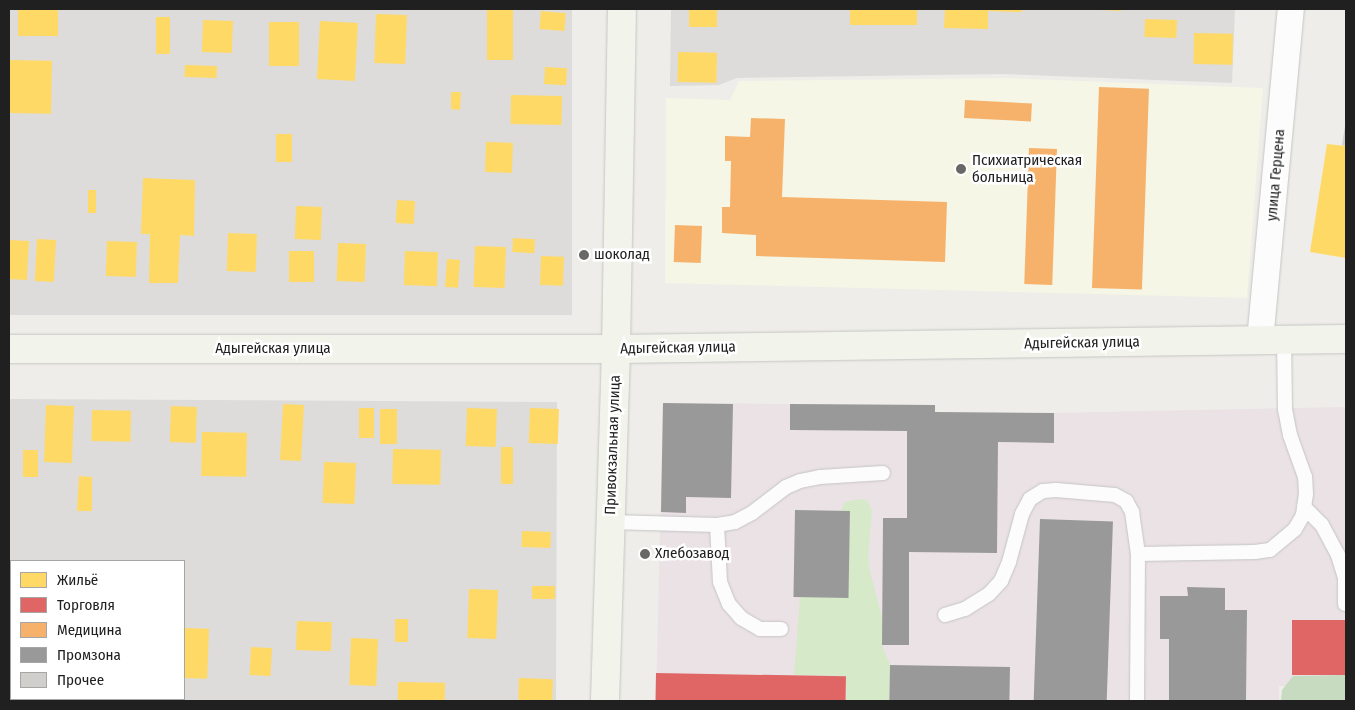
<!DOCTYPE html>
<html>
<head>
<meta charset="utf-8">
<style>
  body { margin:0 }
  #map { position:relative; width:1355px; height:710px; overflow:hidden; background:#eeede9; font-family:"Fira Sans Condensed",sans-serif }
  div>[style] { position:absolute }
  .residential>* { inset:0; background:#dddcda; transform-origin:0 0 }
  .industrial>* { inset:0; background:#ebe2e6 }
  .education>* { inset:0; background:#f5f6e5 }
  .grass>* { inset:0; background:#d6eac9 }
  .forest>* { inset:0; background:#c6dbc0 }
  .homes>* { inset:0; background:#ffd966; transform-origin:0 0 }
  .shops>* { inset:0; background:#e06666; transform-origin:0 0 }
  .health>* { inset:0; background:#f6b26b; transform-origin:0 0 }
  .industry>* { inset:0; background:#999; transform-origin:0 0 }
  .building>* { inset:0; background:#d1cfcc }
  .roads { filter:drop-shadow(0 0 1px #c5c5c3) drop-shadow(0 0 1px #c5c5c3) }
  .lane>* { height:14px; margin:-7px; padding:0 7px; transform-origin:7px; border-radius:7px; background:#fcfcfc }
  .street>* { height:26px; margin:-13px; padding:0 13px; transform-origin:13px; border-radius:13px; background:#fcfcfc }
  .secondary>* { height:28px; margin:-14px; padding:0 14px; transform-origin:14px; border-radius:14px; background:#f2f4ec }
  .dots>* { width:14px; height:14px; translate:-50% -50%; box-sizing:border-box; border:2px solid #fff; border-radius:50% }
  span { translate:-50% -50%; white-space:nowrap; text-align:center; line-height:1.15; -webkit-text-stroke:5px #fff; paint-order:stroke }
  .poi-label { font-size:15px; color:#202020 }
  .left { translate:0 -50%; text-align:left }
  .street-label { font-size:15px; color:#202020 }
  .frame { position:absolute; inset:0; border:10px solid #202020; pointer-events:none }
  .legend { position:absolute; left:10px; top:560px; width:175px; height:140px; box-sizing:border-box; background:#fff; border:1px solid #a6a6a6; margin:0; padding:6px 9px; list-style:none; font-size:15px; color:#202020 }
  .legend li { display:flex; align-items:center; gap:10px; height:25px }
  .legend b { width:25px; border:1px solid #a6a6a6 }
</style>
</head>
<body>
<div id="map">
  <div class="residential">
    <div style="left:9px;top:9px;width:563px;height:306px"></div>
    <div style="clip-path:polygon(671px 9px,1235px 9px,1232px 83px,1003px 74px,737px 78px,719px 85px,670px 86px)"></div>
    <div style="clip-path:polygon(evenodd,9px 399px,557px 402px,556px 701px,9px 701px,9px 399px,11px 561px,184px 561px,184px 699px,11px 699px,11px 561px)"></div>
  </div>
  <div class="industrial">
    <div style="clip-path:polygon(663px 403px,935px 405px,935px 412px,1054px 413px,1346px 407px,1346px 686px,1279px 686px,1279px 701px,656px 701px)"></div>
  </div>
  <div class="education">
    <div style="clip-path:polygon(1005px 78px,1263px 88px,1247px 298px,665px 283px,666px 98px,730px 100px,739px 81px)"></div>
  </div>
  <div class="grass">
    <div style="clip-path:polygon(859px 499px,867px 500px,872px 511px,868px 556px,870px 571px,882px 618px,882px 645px,890px 665px,889px 701px,846px 701px,846px 676px,794px 675px,800px 597px,848px 597px,850px 511px,841px 511px,845px 502px)"></div>
  </div>
  <div class="forest">
    <div style="clip-path:polygon(1346px 675px,1346px 701px,1281px 701px,1282px 690px,1293px 676px)"></div>
  </div>
  <div class="homes">
    <div style="left:18px;top:9px;width:40px;height:27px"></div>
    <div style="left:487px;top:9px;width:26px;height:51px"></div>
    <div style="left:689px;top:9px;width:28px;height:18px"></div>
    <div style="left:850px;top:9px;width:67px;height:16px"></div>
    <div style="clip-path:polygon(945px 9px,1022px 9px,1022px 12px,988px 11px,988px 29px,944px 28px)"></div>
    <div style="clip-path:polygon(1101px 9px,1121px 9px,1121px 11px,1101px 10px)"></div>
    <div style="left:541px;top:11px;width:25px;height:18px;rotate:5deg"></div>
    <div style="left:376px;top:14px;width:31px;height:49px;rotate:2deg"></div>
    <div style="left:156px;top:17px;width:14px;height:37px"></div>
    <div style="left:1145px;top:19px;width:32px;height:18px;rotate:2deg"></div>
    <div style="left:203px;top:20px;width:30px;height:32px;rotate:2deg"></div>
    <div style="left:320px;top:21px;width:38px;height:58px;rotate:3deg"></div>
    <div style="left:269px;top:22px;width:30px;height:44px"></div>
    <div style="left:1194px;top:33px;width:39px;height:31px;rotate:1deg"></div>
    <div style="left:678px;top:52px;width:39px;height:30px;rotate:1deg"></div>
    <div style="left:9px;top:60px;width:43px;height:53px;rotate:1deg"></div>
    <div style="left:185px;top:65px;width:32px;height:12px;rotate:2deg"></div>
    <div style="left:545px;top:67px;width:22px;height:17px;rotate:3deg"></div>
    <div style="clip-path:polygon(451px 92px,461px 92px,460px 110px,451px 109px)"></div>
    <div style="left:511px;top:95px;width:51px;height:29px;rotate:1deg"></div>
    <div style="left:276px;top:134px;width:16px;height:28px"></div>
    <div style="left:486px;top:142px;width:27px;height:30px;rotate:2deg"></div>
    <div style="clip-path:polygon(1327px 144px,1346px 146px,1346px 258px,1310px 252px)"></div>
    <div style="clip-path:polygon(143px 178px,195px 180px,194px 236px,180px 235px,178px 283px,149px 283px,150px 234px,141px 234px)"></div>
    <div style="left:88px;top:190px;width:8px;height:23px"></div>
    <div style="left:397px;top:200px;width:18px;height:23px;rotate:3deg"></div>
    <div style="left:296px;top:206px;width:26px;height:33px;rotate:2deg"></div>
    <div style="left:228px;top:233px;width:29px;height:38px;rotate:2deg"></div>
    <div style="left:513px;top:238px;width:22px;height:14px;rotate:3deg"></div>
    <div style="left:37px;top:239px;width:19px;height:42px;rotate:3deg"></div>
    <div style="left:9px;top:240px;width:20px;height:39px;rotate:3deg"></div>
    <div style="left:107px;top:241px;width:30px;height:35px;rotate:2deg"></div>
    <div style="left:338px;top:243px;width:28px;height:38px;rotate:2deg"></div>
    <div style="left:475px;top:246px;width:31px;height:41px;rotate:2deg"></div>
    <div style="left:289px;top:251px;width:25px;height:31px"></div>
    <div style="left:405px;top:251px;width:33px;height:34px;rotate:2deg"></div>
    <div style="left:541px;top:256px;width:23px;height:29px;rotate:2deg"></div>
    <div style="left:447px;top:259px;width:13px;height:28px;rotate:4deg"></div>
    <div style="left:283px;top:404px;width:21px;height:56px;rotate:3deg"></div>
    <div style="left:46px;top:405px;width:28px;height:57px;rotate:2deg"></div>
    <div style="left:171px;top:406px;width:26px;height:36px;rotate:2deg"></div>
    <div style="left:359px;top:408px;width:15px;height:30px"></div>
    <div style="left:467px;top:408px;width:30px;height:38px;rotate:2deg"></div>
    <div style="left:530px;top:408px;width:29px;height:35px;rotate:2deg"></div>
    <div style="left:380px;top:409px;width:17px;height:35px"></div>
    <div style="left:92px;top:410px;width:39px;height:31px;rotate:1deg"></div>
    <div style="left:202px;top:432px;width:45px;height:44px;rotate:1deg"></div>
    <div style="left:501px;top:447px;width:12px;height:37px"></div>
    <div style="left:393px;top:449px;width:48px;height:35px;rotate:1deg"></div>
    <div style="left:23px;top:450px;width:15px;height:27px"></div>
    <div style="left:324px;top:462px;width:32px;height:41px;rotate:2deg"></div>
    <div style="clip-path:polygon(79px 476px,92px 477px,92px 511px,77px 511px)"></div>
    <div style="left:522px;top:531px;width:29px;height:16px;rotate:2deg"></div>
    <div style="left:9px;top:565px;width:2px;height:21px"></div>
    <div style="left:532px;top:586px;width:23px;height:13px"></div>
    <div style="left:469px;top:589px;width:29px;height:49px;rotate:2deg"></div>
    <div style="left:395px;top:619px;width:13px;height:23px"></div>
    <div style="left:297px;top:621px;width:35px;height:29px;rotate:2deg"></div>
    <div style="left:185px;top:628px;width:24px;height:50px;rotate:2deg"></div>
    <div style="left:351px;top:638px;width:27px;height:47px;rotate:2deg"></div>
    <div style="left:251px;top:647px;width:21px;height:28px;rotate:3deg"></div>
    <div style="left:9px;top:648px;width:2px;height:34px"></div>
    <div style="left:519px;top:678px;width:34px;height:23px;rotate:2deg"></div>
    <div style="left:398px;top:682px;width:47px;height:19px;rotate:1deg"></div>
  </div>
  <div class="shops">
    <div style="left:1346px;top:620px;width:55px;height:54px;rotate:90deg"></div>
    <div style="left:656px;top:673px;width:190px;height:28px;rotate:1deg"></div>
  </div>
  <div class="health">
    <div style="left:1099px;top:87px;width:50px;height:201px;rotate:2deg"></div>
    <div style="left:965px;top:100px;width:67px;height:18px;rotate:3deg"></div>
    <div style="clip-path:polygon(751px 118px,785px 119px,782px 197px,947px 202px,945px 262px,756px 256px,756px 235px,722px 233px,722px 207px,730px 207px,731px 161px,725px 161px,725px 136px,750px 137px)"></div>
    <div style="left:1029px;top:148px;width:28px;height:136px;rotate:2deg"></div>
    <div style="left:675px;top:225px;width:27px;height:37px;rotate:2deg"></div>
  </div>
  <div class="industry">
    <div style="clip-path:polygon(663px 403px,733px 404px,731px 498px,686px 497px,686px 513px,661px 512px)"></div>
    <div style="clip-path:polygon(790px 404px,935px 405px,935px 412px,1054px 413px,1054px 443px,998px 442px,997px 553px,909px 552px,909px 645px,882px 645px,883px 518px,907px 518px,907px 431px,790px 430px)"></div>
    <div style="left:795px;top:510px;width:55px;height:87px;rotate:1deg"></div>
    <div style="left:1040px;top:519px;width:73px;height:182px;rotate:2deg"></div>
    <div style="clip-path:polygon(1187px 587px,1225px 588px,1225px 610px,1247px 610px,1246px 701px,1169px 701px,1169px 639px,1160px 639px,1160px 596px,1188px 596px)"></div>
    <div style="left:890px;top:665px;width:120px;height:36px;rotate:1deg"></div>
  </div>
  <div class="building">
    <div style="clip-path:polygon(1345px 126px,1346px 127px,1346px 146px,1342px 145px)"></div>
  </div>
  <div class="roads">
    <div class="lane">
      <div style="left:1304px;top:507px;width:25px;rotate:45deg"></div>
      <div style="left:1322px;top:525px;width:34px;rotate:62deg"></div>
      <div style="left:1338px;top:555px;width:24px;rotate:73deg"></div>
      <div style="left:1345px;top:578px;width:26px;rotate:90deg"></div>
      <div style="left:610px;top:522px;width:107px;rotate:1.6deg"></div>
      <div style="left:717px;top:525px;width:18px;rotate:-9deg"></div>
      <div style="left:735px;top:522px;width:19px;rotate:-28deg"></div>
      <div style="left:752px;top:513px;width:43px;rotate:-37.4deg"></div>
      <div style="left:786px;top:487px;width:15px;rotate:-23deg"></div>
      <div style="left:800px;top:481px;width:20px;rotate:-11deg"></div>
      <div style="left:820px;top:477px;width:63px;rotate:-3.6deg"></div>
      <div style="left:717px;top:525px;width:57px;rotate:87deg"></div>
      <div style="left:720px;top:582px;width:24px;rotate:68deg"></div>
      <div style="left:729px;top:604px;width:18px;rotate:49deg"></div>
      <div style="left:741px;top:618px;width:22px;rotate:30deg"></div>
      <div style="left:760px;top:629px;width:21px"></div>
      <div style="left:1138px;top:554px;width:117px;rotate:-1deg"></div>
      <div style="left:1255px;top:552px;width:15px;rotate:-8deg"></div>
      <div style="left:1270px;top:550px;width:33px;rotate:-40deg"></div>
      <div style="left:1295px;top:529px;width:16px;rotate:-60deg"></div>
      <div style="left:1303px;top:515px;width:21px;rotate:-82deg"></div>
      <div style="left:1306px;top:494px;width:17px;rotate:-93deg"></div>
      <div style="left:1305px;top:477px;width:45px;rotate:-109.7deg"></div>
      <div style="left:1290px;top:435px;width:26px;rotate:-101deg"></div>
      <div style="left:1285px;top:409px;width:69px;rotate:-90.8deg"></div>
      <div style="left:945px;top:615px;width:21px;rotate:-17deg"></div>
      <div style="left:965px;top:609px;width:28px;rotate:-32deg"></div>
      <div style="left:989px;top:594px;width:18px;rotate:-47deg"></div>
      <div style="left:1001px;top:581px;width:21px;rotate:-67deg"></div>
      <div style="left:1009px;top:562px;width:50px;rotate:-74.8deg"></div>
      <div style="left:1022px;top:514px;width:17px;rotate:-62deg"></div>
      <div style="left:1030px;top:499px;width:15px;rotate:-32deg"></div>
      <div style="left:1043px;top:491px;width:13px;rotate:-4deg"></div>
      <div style="left:1056px;top:490px;width:59px;rotate:4.8deg"></div>
      <div style="left:1115px;top:495px;width:13px;rotate:29deg"></div>
      <div style="left:1126px;top:501px;width:13px;rotate:61deg"></div>
      <div style="left:1132px;top:512px;width:42px;rotate:81.9deg"></div>
      <div style="left:1138px;top:554px;width:147px;rotate:90.4deg"></div>
    </div>
    <div class="street">
      <div style="left:1260px;top:341px;width:333px;rotate:-84.7deg"></div>
    </div>
    <div class="secondary">
      <div style="left:9px;top:349px;width:607px"></div>
      <div style="left:616px;top:349px;width:730px;rotate:-0.78deg"></div>
      <div style="left:605px;top:701px;width:352px;rotate:-88.2deg"></div>
      <div style="left:616px;top:349px;width:340px;rotate:-89deg"></div>
    </div>
  </div>
  <div class="dots">
    <div style="left:961px;top:169px;background:#686866"></div>
    <div style="left:584px;top:255px;background:#686866"></div>
    <div style="left:645px;top:554px;background:#686866"></div>
  </div>
  <div class="poi-label">
    <span class="left" style="left:972px;top:169px">Психиатрическая<br>больница</span>
    <span class="left" style="left:594px;top:255px">шоколад</span>
    <span class="left" style="left:655px;top:554px">Хлебозавод</span>
  </div>
  <div class="street-label">
    <span style="left:1276px;top:175px;rotate:-85deg">улица Герцена</span>
    <span style="left:1082px;top:343px;rotate:-1deg">Адыгейская улица</span>
    <span style="left:678px;top:348px;rotate:-1deg">Адыгейская улица</span>
    <span style="left:273px;top:349px">Адыгейская улица</span>
    <span style="left:613px;top:445px;rotate:-88deg">Привокзальная улица</span>
  </div>
  <div class="frame"></div>
  <ul class="legend">
  <li><b style="height:14px;background:#ffd966"></b>Жильё</li>
  <li><b style="height:14px;background:#e06666"></b>Торговля</li>
  <li><b style="height:14px;background:#f6b26b"></b>Медицина</li>
  <li><b style="height:14px;background:#999"></b>Промзона</li>
  <li><b style="height:14px;background:#d1cfcc"></b>Прочее</li>
  </ul>
</div>
</body>
</html>
